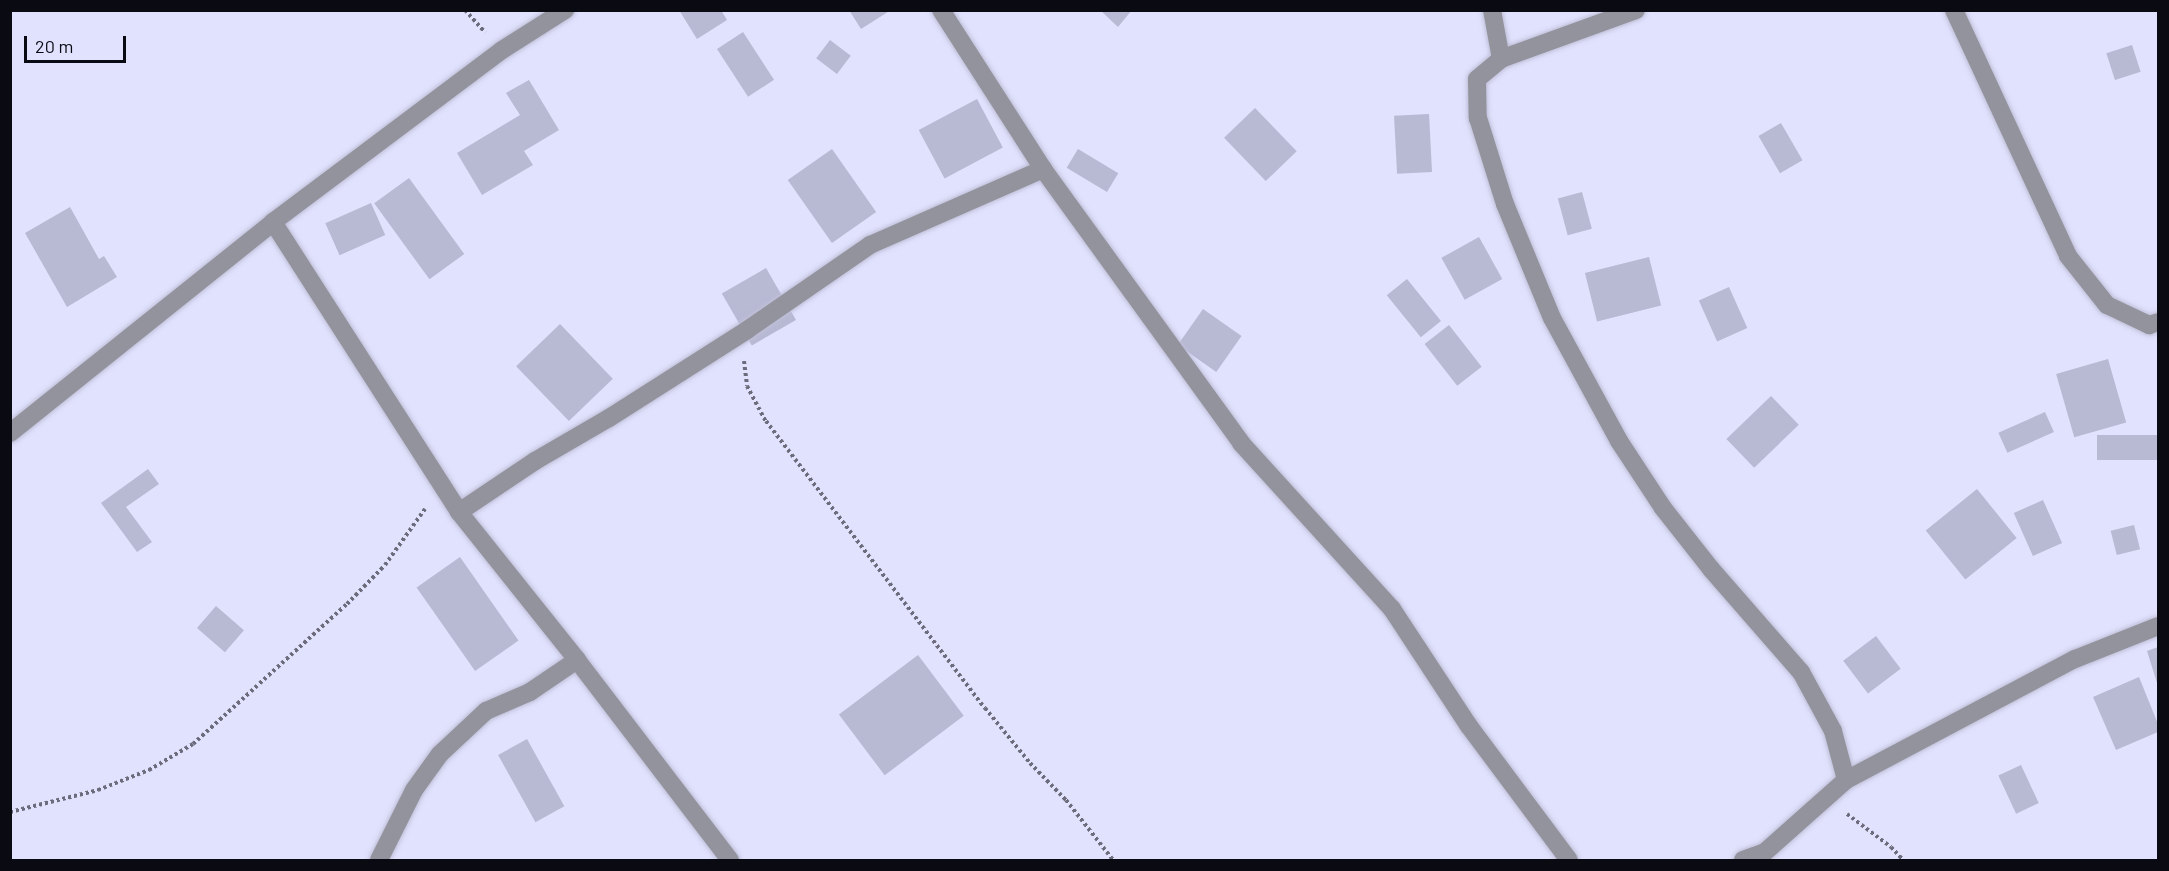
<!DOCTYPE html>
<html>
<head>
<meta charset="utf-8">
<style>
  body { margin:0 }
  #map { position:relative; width:2169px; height:871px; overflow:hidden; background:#e1e2fd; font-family:Barlow,sans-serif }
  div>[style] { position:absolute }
  .building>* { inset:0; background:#b8b9d3; transform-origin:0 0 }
  .path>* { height:4px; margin-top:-2px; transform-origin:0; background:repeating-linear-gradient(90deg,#6c6c7d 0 3px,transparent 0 6px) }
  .roads { filter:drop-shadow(0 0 2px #bfbfd8) drop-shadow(0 0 2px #bfbfd8) }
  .minor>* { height:18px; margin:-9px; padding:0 9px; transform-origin:9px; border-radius:9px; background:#93939e }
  span { translate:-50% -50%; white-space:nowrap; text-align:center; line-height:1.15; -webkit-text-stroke:6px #e1e2fd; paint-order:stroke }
  .frame { position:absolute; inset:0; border:12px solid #0a0a13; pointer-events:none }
  .scale { position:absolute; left:24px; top:36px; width:102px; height:27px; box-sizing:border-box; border:3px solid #0a0a13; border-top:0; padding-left:8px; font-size:18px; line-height:21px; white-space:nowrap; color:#0a0a13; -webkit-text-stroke:4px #e1e2fd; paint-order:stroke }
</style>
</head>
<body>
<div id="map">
  <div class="building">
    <div style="clip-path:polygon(679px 10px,721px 10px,727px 20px,697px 39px)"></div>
    <div style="clip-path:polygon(849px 10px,891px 10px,861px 29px)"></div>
    <div style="clip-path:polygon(1100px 10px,1132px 10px,1118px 27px)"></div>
    <div style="left:743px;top:32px;width:57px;height:31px;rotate:57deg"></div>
    <div style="left:830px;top:40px;width:26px;height:23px;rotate:37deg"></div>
    <div style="left:2132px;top:45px;width:28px;height:27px;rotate:72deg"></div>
    <div style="clip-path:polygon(529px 80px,559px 130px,524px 151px,533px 165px,482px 195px,457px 153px,520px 115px,506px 93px)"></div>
    <div style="left:977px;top:99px;width:55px;height:66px;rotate:62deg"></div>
    <div style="left:1255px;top:108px;width:60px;height:43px;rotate:46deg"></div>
    <div style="left:1429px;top:114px;width:58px;height:35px;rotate:87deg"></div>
    <div style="left:1781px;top:123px;width:43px;height:26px;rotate:60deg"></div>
    <div style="left:832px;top:149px;width:77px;height:54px;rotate:55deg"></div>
    <div style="left:1078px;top:149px;width:47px;height:22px;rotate:31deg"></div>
    <div style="left:409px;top:178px;width:94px;height:43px;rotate:54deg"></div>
    <div style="left:1582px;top:192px;width:38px;height:25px;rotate:75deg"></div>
    <div style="left:371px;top:203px;width:35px;height:50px;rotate:66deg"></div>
    <div style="clip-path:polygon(70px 207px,99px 259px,104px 256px,117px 277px,67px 307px,25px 233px)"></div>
    <div style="left:1479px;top:237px;width:48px;height:43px;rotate:61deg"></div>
    <div style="left:1649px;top:257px;width:50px;height:66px;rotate:76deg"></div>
    <div style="left:766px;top:268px;width:60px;height:51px;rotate:60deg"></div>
    <div style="left:1407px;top:279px;width:54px;height:26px;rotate:51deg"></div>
    <div style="left:1729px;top:287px;width:45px;height:33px;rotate:66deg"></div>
    <div style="left:1203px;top:309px;width:47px;height:44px;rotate:35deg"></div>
    <div style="left:560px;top:324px;width:76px;height:61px;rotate:46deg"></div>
    <div style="left:1449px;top:325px;width:53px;height:31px;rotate:52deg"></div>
    <div style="left:2108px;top:359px;width:66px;height:54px;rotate:74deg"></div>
    <div style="left:1771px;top:396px;width:40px;height:62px;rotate:46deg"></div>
    <div style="left:2045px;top:412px;width:22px;height:51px;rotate:66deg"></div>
    <div style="left:2158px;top:435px;width:25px;height:61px;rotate:90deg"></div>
    <div style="clip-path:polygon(148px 469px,159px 484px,126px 507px,152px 542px,137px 552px,101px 503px)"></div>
    <div style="left:1977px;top:489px;width:63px;height:66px;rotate:51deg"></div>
    <div style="left:2043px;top:500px;width:47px;height:32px;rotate:66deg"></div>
    <div style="left:2134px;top:525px;width:25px;height:24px;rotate:76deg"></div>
    <div style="left:460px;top:557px;width:102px;height:53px;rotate:55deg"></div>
    <div style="left:216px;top:606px;width:37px;height:29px;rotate:41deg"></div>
    <div style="left:1876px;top:636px;width:41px;height:41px;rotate:53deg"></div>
    <div style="clip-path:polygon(2158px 647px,2158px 686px,2147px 651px)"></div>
    <div style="left:918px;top:655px;width:76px;height:99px;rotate:53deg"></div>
    <div style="clip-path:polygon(2139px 677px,2158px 724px,2158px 732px,2116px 750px,2093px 697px)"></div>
    <div style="left:527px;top:739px;width:77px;height:33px;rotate:61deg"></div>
    <div style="left:2021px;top:765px;width:42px;height:25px;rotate:65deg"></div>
  </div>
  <div class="path">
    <div style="left:465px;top:10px;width:30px;rotate:48deg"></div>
    <div style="left:744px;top:361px;width:25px;rotate:83deg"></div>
    <div style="left:747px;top:386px;width:40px;rotate:62deg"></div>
    <div style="left:766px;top:421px;width:361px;rotate:52.7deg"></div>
    <div style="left:985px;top:708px;width:71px;rotate:50.7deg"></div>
    <div style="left:1030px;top:763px;width:52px;rotate:45.8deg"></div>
    <div style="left:1066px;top:800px;width:76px;rotate:51.9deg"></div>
    <div style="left:10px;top:812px;width:91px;rotate:-14deg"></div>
    <div style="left:98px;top:790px;width:55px;rotate:-21.4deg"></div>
    <div style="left:149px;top:770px;width:51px;rotate:-30.6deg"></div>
    <div style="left:193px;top:744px;width:208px;rotate:-42.3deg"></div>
    <div style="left:347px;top:604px;width:54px;rotate:-45.7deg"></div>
    <div style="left:385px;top:565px;width:69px;rotate:-54.5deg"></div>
    <div style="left:1847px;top:814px;width:55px;rotate:36.9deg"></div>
    <div style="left:1891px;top:847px;width:18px;rotate:47deg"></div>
  </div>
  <div class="roads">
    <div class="minor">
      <div style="left:941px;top:10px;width:189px;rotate:57.3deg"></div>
      <div style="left:1043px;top:169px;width:338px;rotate:54.1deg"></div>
      <div style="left:1241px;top:443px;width:224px;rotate:47.7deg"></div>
      <div style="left:1392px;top:609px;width:140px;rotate:56.7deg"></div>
      <div style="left:1469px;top:726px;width:167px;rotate:53.3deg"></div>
      <div style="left:1492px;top:10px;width:50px;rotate:79.6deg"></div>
      <div style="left:1636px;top:10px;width:144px;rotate:160.1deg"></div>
      <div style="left:1501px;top:59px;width:31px;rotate:140deg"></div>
      <div style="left:1477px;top:79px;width:39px;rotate:89deg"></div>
      <div style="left:1478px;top:118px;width:90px;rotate:72.6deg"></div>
      <div style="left:1505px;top:204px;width:123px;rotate:67.6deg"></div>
      <div style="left:1552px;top:318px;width:140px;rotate:61.4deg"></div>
      <div style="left:1619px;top:441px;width:80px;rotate:56.7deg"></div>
      <div style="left:1663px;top:508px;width:78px;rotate:51.8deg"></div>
      <div style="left:1711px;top:569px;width:137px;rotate:48.9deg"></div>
      <div style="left:1801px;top:672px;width:67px;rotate:61.5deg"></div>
      <div style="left:1833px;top:731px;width:51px;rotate:75.1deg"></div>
      <div style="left:1954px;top:10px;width:271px;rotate:65.1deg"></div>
      <div style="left:2068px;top:256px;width:63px;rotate:51.5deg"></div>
      <div style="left:2107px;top:305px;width:47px;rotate:25.5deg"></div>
      <div style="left:2149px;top:325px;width:9px;rotate:-18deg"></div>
      <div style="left:273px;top:222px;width:345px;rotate:57.3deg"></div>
      <div style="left:459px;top:512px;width:189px;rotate:51.4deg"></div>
      <div style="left:577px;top:660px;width:252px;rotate:52.6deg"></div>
      <div style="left:10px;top:433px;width:337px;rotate:-38.7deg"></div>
      <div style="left:273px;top:222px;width:286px;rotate:-36.9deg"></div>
      <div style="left:502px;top:50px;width:75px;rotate:-32.4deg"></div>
      <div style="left:459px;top:512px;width:92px;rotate:-33.9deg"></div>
      <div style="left:535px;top:461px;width:86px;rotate:-30.2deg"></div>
      <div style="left:609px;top:418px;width:164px;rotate:-32.5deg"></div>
      <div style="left:747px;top:330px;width:150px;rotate:-34.6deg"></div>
      <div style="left:870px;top:245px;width:189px;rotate:-23.7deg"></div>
      <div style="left:379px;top:860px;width:78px;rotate:-63.4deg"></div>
      <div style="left:414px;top:790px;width:44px;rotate:-54.2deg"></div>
      <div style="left:440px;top:754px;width:63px;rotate:-43.1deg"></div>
      <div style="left:486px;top:711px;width:48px;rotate:-23.4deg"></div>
      <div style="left:530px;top:692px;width:57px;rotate:-34.2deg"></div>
      <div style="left:1743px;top:860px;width:23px;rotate:-20deg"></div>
      <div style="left:1765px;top:852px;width:108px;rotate:-41.6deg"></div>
      <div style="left:1846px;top:780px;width:259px;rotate:-27.9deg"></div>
      <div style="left:2075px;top:659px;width:89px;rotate:-21.7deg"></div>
    </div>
  </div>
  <div class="frame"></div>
  <div class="scale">20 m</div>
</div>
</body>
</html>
